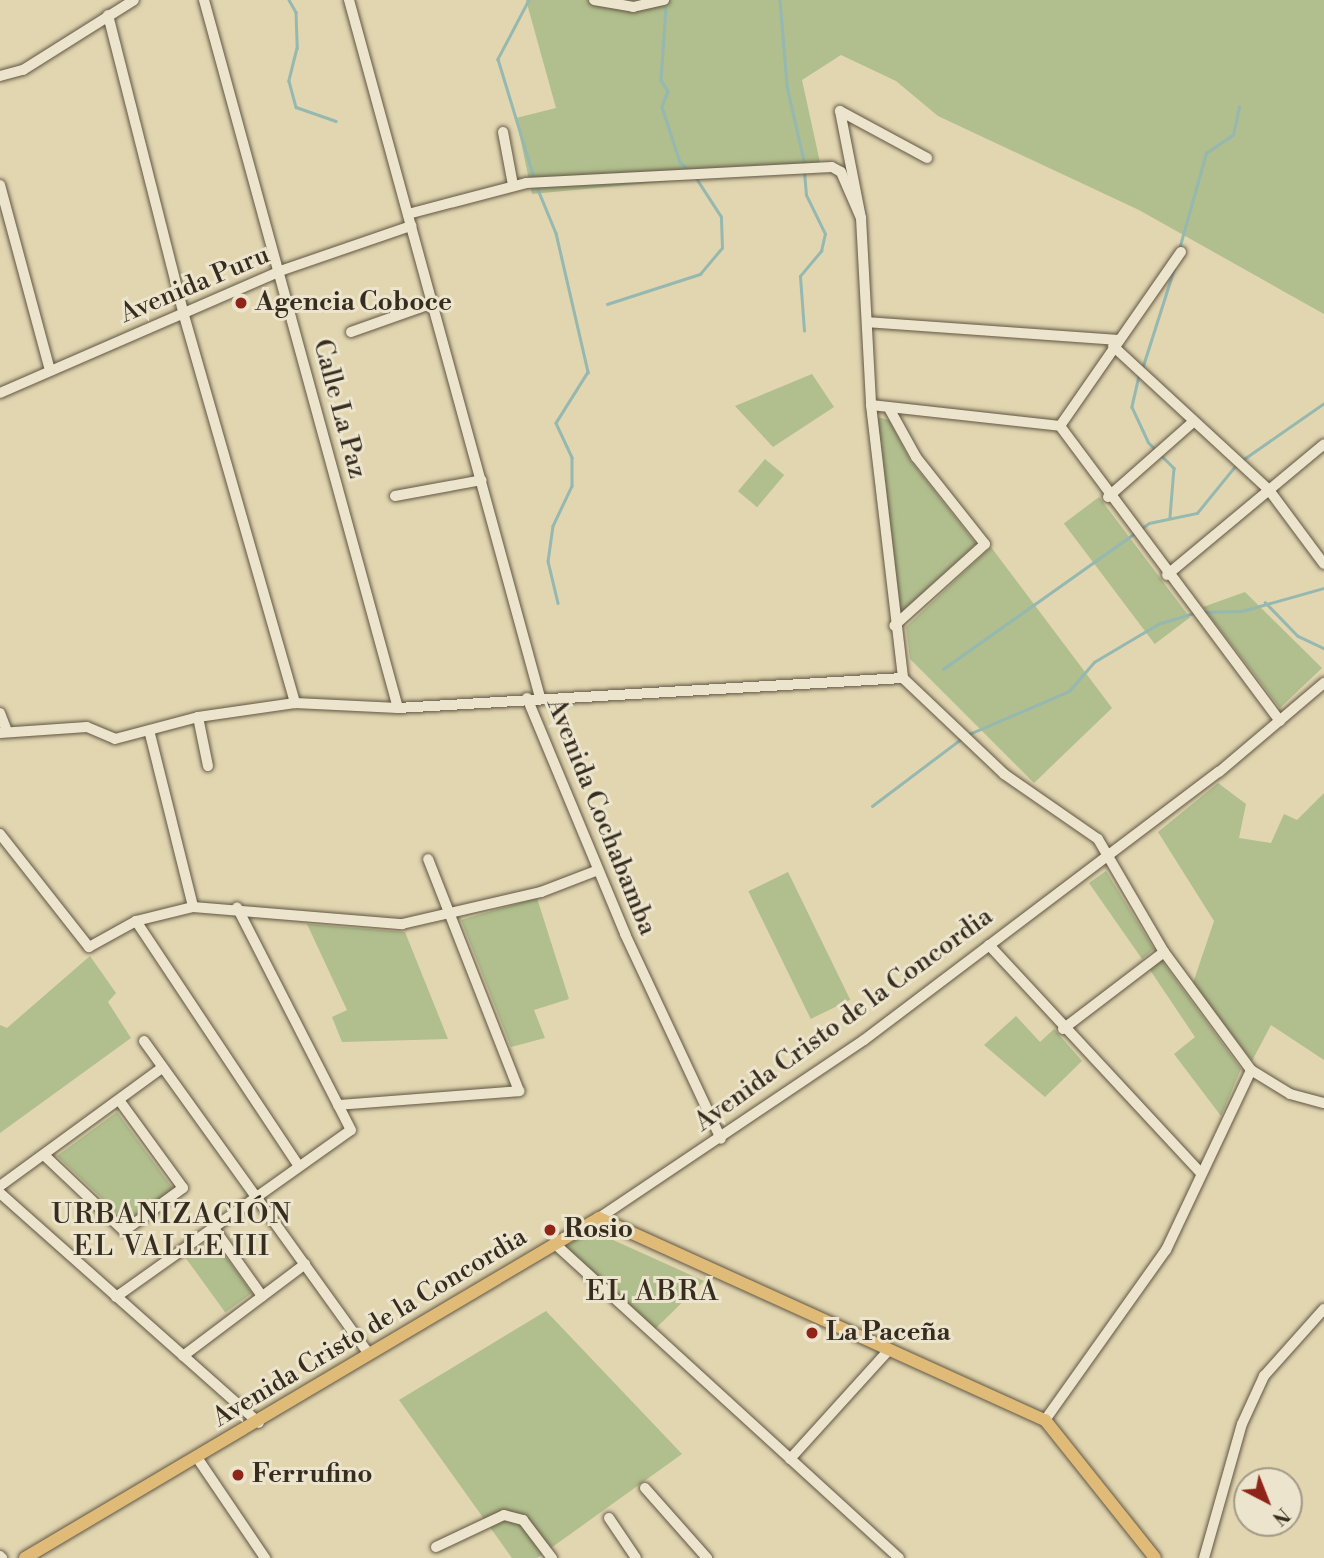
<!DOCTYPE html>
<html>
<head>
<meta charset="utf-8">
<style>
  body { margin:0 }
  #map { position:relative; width:1324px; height:1558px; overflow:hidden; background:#e1d6b0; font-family:"Libre Bodoni",serif }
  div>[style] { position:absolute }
  .green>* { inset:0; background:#b1be8d; transform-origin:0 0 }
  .stream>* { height:2.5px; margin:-1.25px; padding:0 1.25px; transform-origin:1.25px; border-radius:1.25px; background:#95b8b1 }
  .roads { filter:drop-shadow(0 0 2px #615644) drop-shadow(0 0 2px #615644) }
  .minor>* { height:10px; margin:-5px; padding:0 5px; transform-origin:5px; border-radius:5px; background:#ece4cc }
  .major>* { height:12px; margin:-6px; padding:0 6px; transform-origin:6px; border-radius:6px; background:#e0bb78 }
  .dots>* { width:19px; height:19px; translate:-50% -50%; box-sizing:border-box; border:4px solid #ece4cc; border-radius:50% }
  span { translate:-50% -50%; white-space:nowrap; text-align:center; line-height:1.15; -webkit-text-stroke:6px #ece4cc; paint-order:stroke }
  .street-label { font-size:26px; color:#362c20 }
  .poi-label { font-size:26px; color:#362c20; font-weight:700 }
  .left { translate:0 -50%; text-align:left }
  .neighbourhood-label { font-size:28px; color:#362c20; letter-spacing:2px }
  .north { position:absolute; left:1233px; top:1467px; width:70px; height:70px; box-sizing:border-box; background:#ece4cc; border:2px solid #a39a87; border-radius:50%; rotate:138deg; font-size:19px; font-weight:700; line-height:28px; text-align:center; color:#362c20 }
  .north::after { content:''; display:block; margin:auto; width:24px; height:32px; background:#8f2418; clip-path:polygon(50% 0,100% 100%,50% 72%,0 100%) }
</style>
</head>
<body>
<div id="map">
  <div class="green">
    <div style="clip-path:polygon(526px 0,1324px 0,1324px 314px,1139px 210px,938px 116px,896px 81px,841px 55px,802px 80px,821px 167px,532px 194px,516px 118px,556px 108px)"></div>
    <div style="clip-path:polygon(812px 374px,834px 407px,773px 447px,735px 406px)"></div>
    <div style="clip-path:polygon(877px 417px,889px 420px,910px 460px,976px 544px,898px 615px)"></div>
    <div style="left:765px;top:459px;width:25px;height:42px;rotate:40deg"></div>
    <div style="left:1099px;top:497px;width:151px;height:44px;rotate:53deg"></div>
    <div style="clip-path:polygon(991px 547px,1112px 708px,1034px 783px,910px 659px,906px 627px)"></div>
    <div style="clip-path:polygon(1245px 592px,1322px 668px,1280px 708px,1203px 607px)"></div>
    <div style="clip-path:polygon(1218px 783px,1246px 804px,1239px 838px,1271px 843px,1284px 814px,1297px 820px,1324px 793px,1324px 1060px,1271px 1025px,1252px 1061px,1193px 983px,1214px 921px,1158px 832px)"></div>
    <div style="clip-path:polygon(1106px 871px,1154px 949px,1142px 959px,1089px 883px)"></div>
    <div style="left:788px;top:872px;width:142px;height:44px;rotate:64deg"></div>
    <div style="clip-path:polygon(537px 898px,569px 999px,534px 1010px,545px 1038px,511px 1047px,461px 920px)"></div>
    <div style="clip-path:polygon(307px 924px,405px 932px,448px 1039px,342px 1042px,332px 1017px,347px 1010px)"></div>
    <div style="clip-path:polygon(90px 956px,116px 993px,108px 1002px,131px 1038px,0 1133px,0 1025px,7px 1028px)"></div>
    <div style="clip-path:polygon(1161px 960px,1241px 1069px,1221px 1116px,1174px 1054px,1195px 1037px,1150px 970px)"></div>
    <div style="clip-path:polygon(1016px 1016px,1040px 1042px,1054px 1029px,1082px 1061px,1045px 1097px,984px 1045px)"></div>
    <div style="clip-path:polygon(117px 1112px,174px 1190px,128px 1223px,57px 1156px)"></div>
    <div style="clip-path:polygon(591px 1230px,704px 1281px,654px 1330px,563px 1248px)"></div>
    <div style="left:212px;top:1238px;width:68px;height:33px;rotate:54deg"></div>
    <div style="clip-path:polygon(546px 1311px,682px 1454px,537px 1558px,512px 1558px,399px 1400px)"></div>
  </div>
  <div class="stream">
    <div style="left:289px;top:0;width:14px;rotate:60deg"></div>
    <div style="left:296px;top:12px;width:36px;rotate:88deg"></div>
    <div style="left:297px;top:48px;width:34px;rotate:104deg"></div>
    <div style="left:289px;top:81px;width:27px;rotate:75deg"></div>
    <div style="left:296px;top:107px;width:42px;rotate:19.3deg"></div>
    <div style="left:529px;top:0;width:67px;rotate:117.7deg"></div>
    <div style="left:498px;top:59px;width:127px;rotate:73.1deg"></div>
    <div style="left:780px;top:0;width:86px;rotate:85.3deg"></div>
    <div style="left:787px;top:86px;width:81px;rotate:77.2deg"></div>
    <div style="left:666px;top:8px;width:72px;rotate:94deg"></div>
    <div style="left:661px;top:80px;width:13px;rotate:58deg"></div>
    <div style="left:668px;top:91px;width:17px;rotate:111deg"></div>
    <div style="left:662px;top:107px;width:58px;rotate:71.9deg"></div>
    <div style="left:680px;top:162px;width:15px;rotate:42deg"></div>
    <div style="left:537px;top:187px;width:50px;rotate:67.6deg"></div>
    <div style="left:556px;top:233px;width:143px;rotate:77deg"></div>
    <div style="left:588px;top:372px;width:60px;rotate:122.1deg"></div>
    <div style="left:556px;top:423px;width:38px;rotate:65deg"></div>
    <div style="left:572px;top:458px;width:28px;rotate:90deg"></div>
    <div style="left:572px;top:486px;width:44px;rotate:115.4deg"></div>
    <div style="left:553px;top:526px;width:35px;rotate:98deg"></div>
    <div style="left:548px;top:561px;width:43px;rotate:76.6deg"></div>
    <div style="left:1179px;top:249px;width:100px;rotate:-74.3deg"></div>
    <div style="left:1206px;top:153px;width:32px;rotate:-34deg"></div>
    <div style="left:1233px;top:135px;width:29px;rotate:-78deg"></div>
    <div style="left:607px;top:304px;width:98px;rotate:-17.9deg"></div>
    <div style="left:700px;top:274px;width:34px;rotate:-50deg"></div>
    <div style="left:722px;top:248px;width:31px;rotate:-92deg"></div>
    <div style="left:721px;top:217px;width:48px;rotate:-123deg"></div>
    <div style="left:804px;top:331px;width:55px;rotate:-94.2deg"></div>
    <div style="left:800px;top:276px;width:33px;rotate:-50deg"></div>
    <div style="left:821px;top:251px;width:17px;rotate:-77deg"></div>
    <div style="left:825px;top:234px;width:43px;rotate:-116deg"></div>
    <div style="left:806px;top:195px;width:24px;rotate:-95deg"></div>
    <div style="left:1142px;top:369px;width:105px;rotate:-72.3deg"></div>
    <div style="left:1139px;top:376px;width:32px;rotate:103deg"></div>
    <div style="left:1132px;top:407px;width:38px;rotate:65deg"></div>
    <div style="left:1148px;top:442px;width:37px;rotate:45deg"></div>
    <div style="left:1174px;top:468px;width:49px;rotate:94.7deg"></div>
    <div style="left:1241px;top:461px;width:101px;rotate:-34.9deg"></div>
    <div style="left:1265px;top:602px;width:47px;rotate:45.9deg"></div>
    <div style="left:1298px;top:636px;width:29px;rotate:25deg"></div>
    <div style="left:1201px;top:612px;width:41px;rotate:-1.4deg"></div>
    <div style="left:1242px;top:611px;width:85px;rotate:-15.7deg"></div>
    <div style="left:943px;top:669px;width:252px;rotate:-35.3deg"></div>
    <div style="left:1149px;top:523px;width:49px;rotate:-11.8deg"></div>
    <div style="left:1197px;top:513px;width:62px;rotate:-50.9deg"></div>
    <div style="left:967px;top:735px;width:111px;rotate:-23.3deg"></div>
    <div style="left:1069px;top:691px;width:38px;rotate:-49deg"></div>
    <div style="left:1094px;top:662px;width:74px;rotate:-30.7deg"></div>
    <div style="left:1158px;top:624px;width:39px;rotate:-17deg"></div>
    <div style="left:872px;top:806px;width:111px;rotate:-37deg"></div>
  </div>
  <div class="roads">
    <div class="minor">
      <div style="left:204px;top:0;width:734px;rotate:74.68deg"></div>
      <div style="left:349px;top:0;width:723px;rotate:74.68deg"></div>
      <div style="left:594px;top:0;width:40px;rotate:10deg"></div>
      <div style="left:633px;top:7px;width:32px;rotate:-13deg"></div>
      <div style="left:108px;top:15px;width:306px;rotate:75.8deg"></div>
      <div style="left:183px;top:312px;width:407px;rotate:74deg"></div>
      <div style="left:0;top:76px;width:24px;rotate:-15deg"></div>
      <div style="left:23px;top:70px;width:131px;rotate:-32.2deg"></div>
      <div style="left:840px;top:111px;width:109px;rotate:78.9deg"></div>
      <div style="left:861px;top:218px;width:187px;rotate:86.9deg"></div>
      <div style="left:871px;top:405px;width:275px;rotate:83.3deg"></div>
      <div style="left:840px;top:111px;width:99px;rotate:28.4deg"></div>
      <div style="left:503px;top:132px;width:54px;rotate:79.3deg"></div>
      <div style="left:0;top:185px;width:192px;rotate:74.9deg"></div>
      <div style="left:408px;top:214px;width:122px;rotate:-14.7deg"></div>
      <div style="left:526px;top:183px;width:306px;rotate:-3deg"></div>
      <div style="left:832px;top:167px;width:10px;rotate:29deg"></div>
      <div style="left:841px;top:172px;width:50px;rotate:66.5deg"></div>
      <div style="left:867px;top:322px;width:251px;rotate:4.1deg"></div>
      <div style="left:351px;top:332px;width:87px;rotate:-19.5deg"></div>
      <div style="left:1113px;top:346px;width:212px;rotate:42.7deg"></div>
      <div style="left:1269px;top:490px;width:92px;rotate:53.4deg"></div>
      <div style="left:0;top:393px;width:305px;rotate:-23.5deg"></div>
      <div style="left:280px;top:271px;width:139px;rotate:-19deg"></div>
      <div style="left:871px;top:405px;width:190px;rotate:6.3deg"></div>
      <div style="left:890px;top:410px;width:54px;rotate:61deg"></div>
      <div style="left:916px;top:457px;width:111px;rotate:51.6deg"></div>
      <div style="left:985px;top:544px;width:122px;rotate:138deg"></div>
      <div style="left:1060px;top:426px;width:368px;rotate:53.3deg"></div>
      <div style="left:1060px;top:426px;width:212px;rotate:-55.2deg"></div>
      <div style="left:395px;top:496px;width:88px;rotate:-10.4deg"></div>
      <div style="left:1108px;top:497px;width:113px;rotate:-41.4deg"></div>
      <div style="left:1167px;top:575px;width:204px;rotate:-39.8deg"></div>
      <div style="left:527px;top:698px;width:256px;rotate:67.4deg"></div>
      <div style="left:625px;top:934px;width:226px;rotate:64.9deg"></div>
      <div style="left:0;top:713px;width:19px;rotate:69deg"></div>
      <div style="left:198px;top:717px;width:50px;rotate:78.5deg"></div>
      <div style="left:0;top:733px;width:87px;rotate:-3.9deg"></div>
      <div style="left:87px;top:727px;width:30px;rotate:23deg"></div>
      <div style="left:115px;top:739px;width:86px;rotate:-14.8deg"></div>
      <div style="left:198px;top:717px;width:98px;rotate:-8.2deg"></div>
      <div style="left:295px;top:703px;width:103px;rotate:2.8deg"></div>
      <div style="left:398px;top:708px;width:506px;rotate:-3.4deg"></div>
      <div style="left:903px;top:678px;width:139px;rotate:43.5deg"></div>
      <div style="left:1004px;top:774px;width:114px;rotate:34.7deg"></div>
      <div style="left:1098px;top:839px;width:131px;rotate:59.7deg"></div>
      <div style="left:1164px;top:952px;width:147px;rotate:53.6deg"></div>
      <div style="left:1251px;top:1070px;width:46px;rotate:31.6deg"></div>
      <div style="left:1290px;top:1094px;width:35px;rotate:15deg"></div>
      <div style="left:150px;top:734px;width:178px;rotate:76deg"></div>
      <div style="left:0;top:834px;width:144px;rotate:51.8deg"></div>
      <div style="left:89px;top:947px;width:54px;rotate:-29deg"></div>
      <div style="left:136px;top:921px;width:59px;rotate:-13.8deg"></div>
      <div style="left:193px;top:907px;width:210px;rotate:4.7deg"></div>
      <div style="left:402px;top:924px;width:143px;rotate:-13deg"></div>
      <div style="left:541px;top:892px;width:61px;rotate:-21.1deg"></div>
      <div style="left:136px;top:921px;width:293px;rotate:56.4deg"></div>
      <div style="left:989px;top:945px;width:310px;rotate:47.1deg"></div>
      <div style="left:1063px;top:1029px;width:127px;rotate:-37.3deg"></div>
      <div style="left:144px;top:1041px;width:385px;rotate:54.3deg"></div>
      <div style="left:338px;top:1105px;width:182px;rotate:-4.4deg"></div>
      <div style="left:519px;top:1091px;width:249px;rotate:-111.4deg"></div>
      <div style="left:44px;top:1155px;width:110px;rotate:43.5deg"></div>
      <div style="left:124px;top:1231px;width:73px;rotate:-36.1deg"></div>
      <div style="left:183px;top:1188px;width:109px;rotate:-126deg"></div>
      <div style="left:0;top:1186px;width:200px;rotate:-36.1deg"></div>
      <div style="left:0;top:1193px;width:346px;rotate:41.6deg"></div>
      <div style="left:599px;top:1218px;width:319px;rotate:-33.9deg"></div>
      <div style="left:864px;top:1040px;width:445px;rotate:-37.1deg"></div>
      <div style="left:1219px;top:772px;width:138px;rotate:-40.3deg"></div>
      <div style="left:213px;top:1227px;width:85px;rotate:54.6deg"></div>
      <div style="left:554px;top:1243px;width:467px;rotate:42.4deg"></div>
      <div style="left:116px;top:1297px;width:288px;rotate:-35.4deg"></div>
      <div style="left:351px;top:1130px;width:250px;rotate:-117.1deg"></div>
      <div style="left:183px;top:1356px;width:153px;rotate:-37deg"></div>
      <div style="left:1045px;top:1420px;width:209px;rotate:-54.6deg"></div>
      <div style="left:1166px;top:1250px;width:199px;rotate:-64.7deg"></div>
      <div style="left:198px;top:1459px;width:120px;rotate:55.9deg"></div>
      <div style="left:790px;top:1459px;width:147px;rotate:-47.8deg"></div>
      <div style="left:645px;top:1488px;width:94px;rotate:48.5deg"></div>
      <div style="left:609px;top:1518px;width:48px;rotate:56deg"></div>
      <div style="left:436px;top:1547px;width:75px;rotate:-25.2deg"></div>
      <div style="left:504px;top:1515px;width:20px;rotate:15deg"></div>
      <div style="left:523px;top:1520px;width:48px;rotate:52.7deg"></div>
      <div style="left:0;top:1556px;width:3px;rotate:45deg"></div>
      <div style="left:1204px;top:1558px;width:139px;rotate:-74.2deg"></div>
      <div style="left:1242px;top:1424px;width:53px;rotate:-65.4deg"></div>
      <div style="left:1264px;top:1376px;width:90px;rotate:-48.2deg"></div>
    </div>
    <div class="major">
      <div style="left:25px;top:1558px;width:667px;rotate:-30.64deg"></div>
      <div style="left:599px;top:1218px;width:490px;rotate:24.4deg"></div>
      <div style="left:1045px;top:1420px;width:176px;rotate:51.4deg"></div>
    </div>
  </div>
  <div class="dots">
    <div style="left:241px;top:303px;background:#8f2418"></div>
    <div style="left:550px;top:1230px;background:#8f2418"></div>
    <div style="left:812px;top:1333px;background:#8f2418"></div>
    <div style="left:238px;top:1475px;background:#8f2418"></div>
  </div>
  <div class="street-label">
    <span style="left:195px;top:285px;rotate:-23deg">Avenida Puru</span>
    <span style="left:339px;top:409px;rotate:75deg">Calle La Paz</span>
    <span style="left:601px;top:817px;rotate:68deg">Avenida Cochabamba</span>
    <span style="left:844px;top:1020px;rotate:-36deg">Avenida Cristo de la Concordia</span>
    <span style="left:370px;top:1328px;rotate:-31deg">Avenida Cristo de la Concordia</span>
  </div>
  <div class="poi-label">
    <span class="left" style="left:255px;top:303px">Agencia Coboce</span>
    <span class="left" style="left:564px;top:1230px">Rosio</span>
    <span class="left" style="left:826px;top:1333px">La Paceña</span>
    <span class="left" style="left:252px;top:1475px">Ferrufino</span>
  </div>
  <div class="neighbourhood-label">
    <span style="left:172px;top:1231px">URBANIZACIÓN<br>EL VALLE III</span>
    <span style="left:653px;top:1292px">EL ABRA</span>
  </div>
  <div class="north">N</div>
</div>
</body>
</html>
